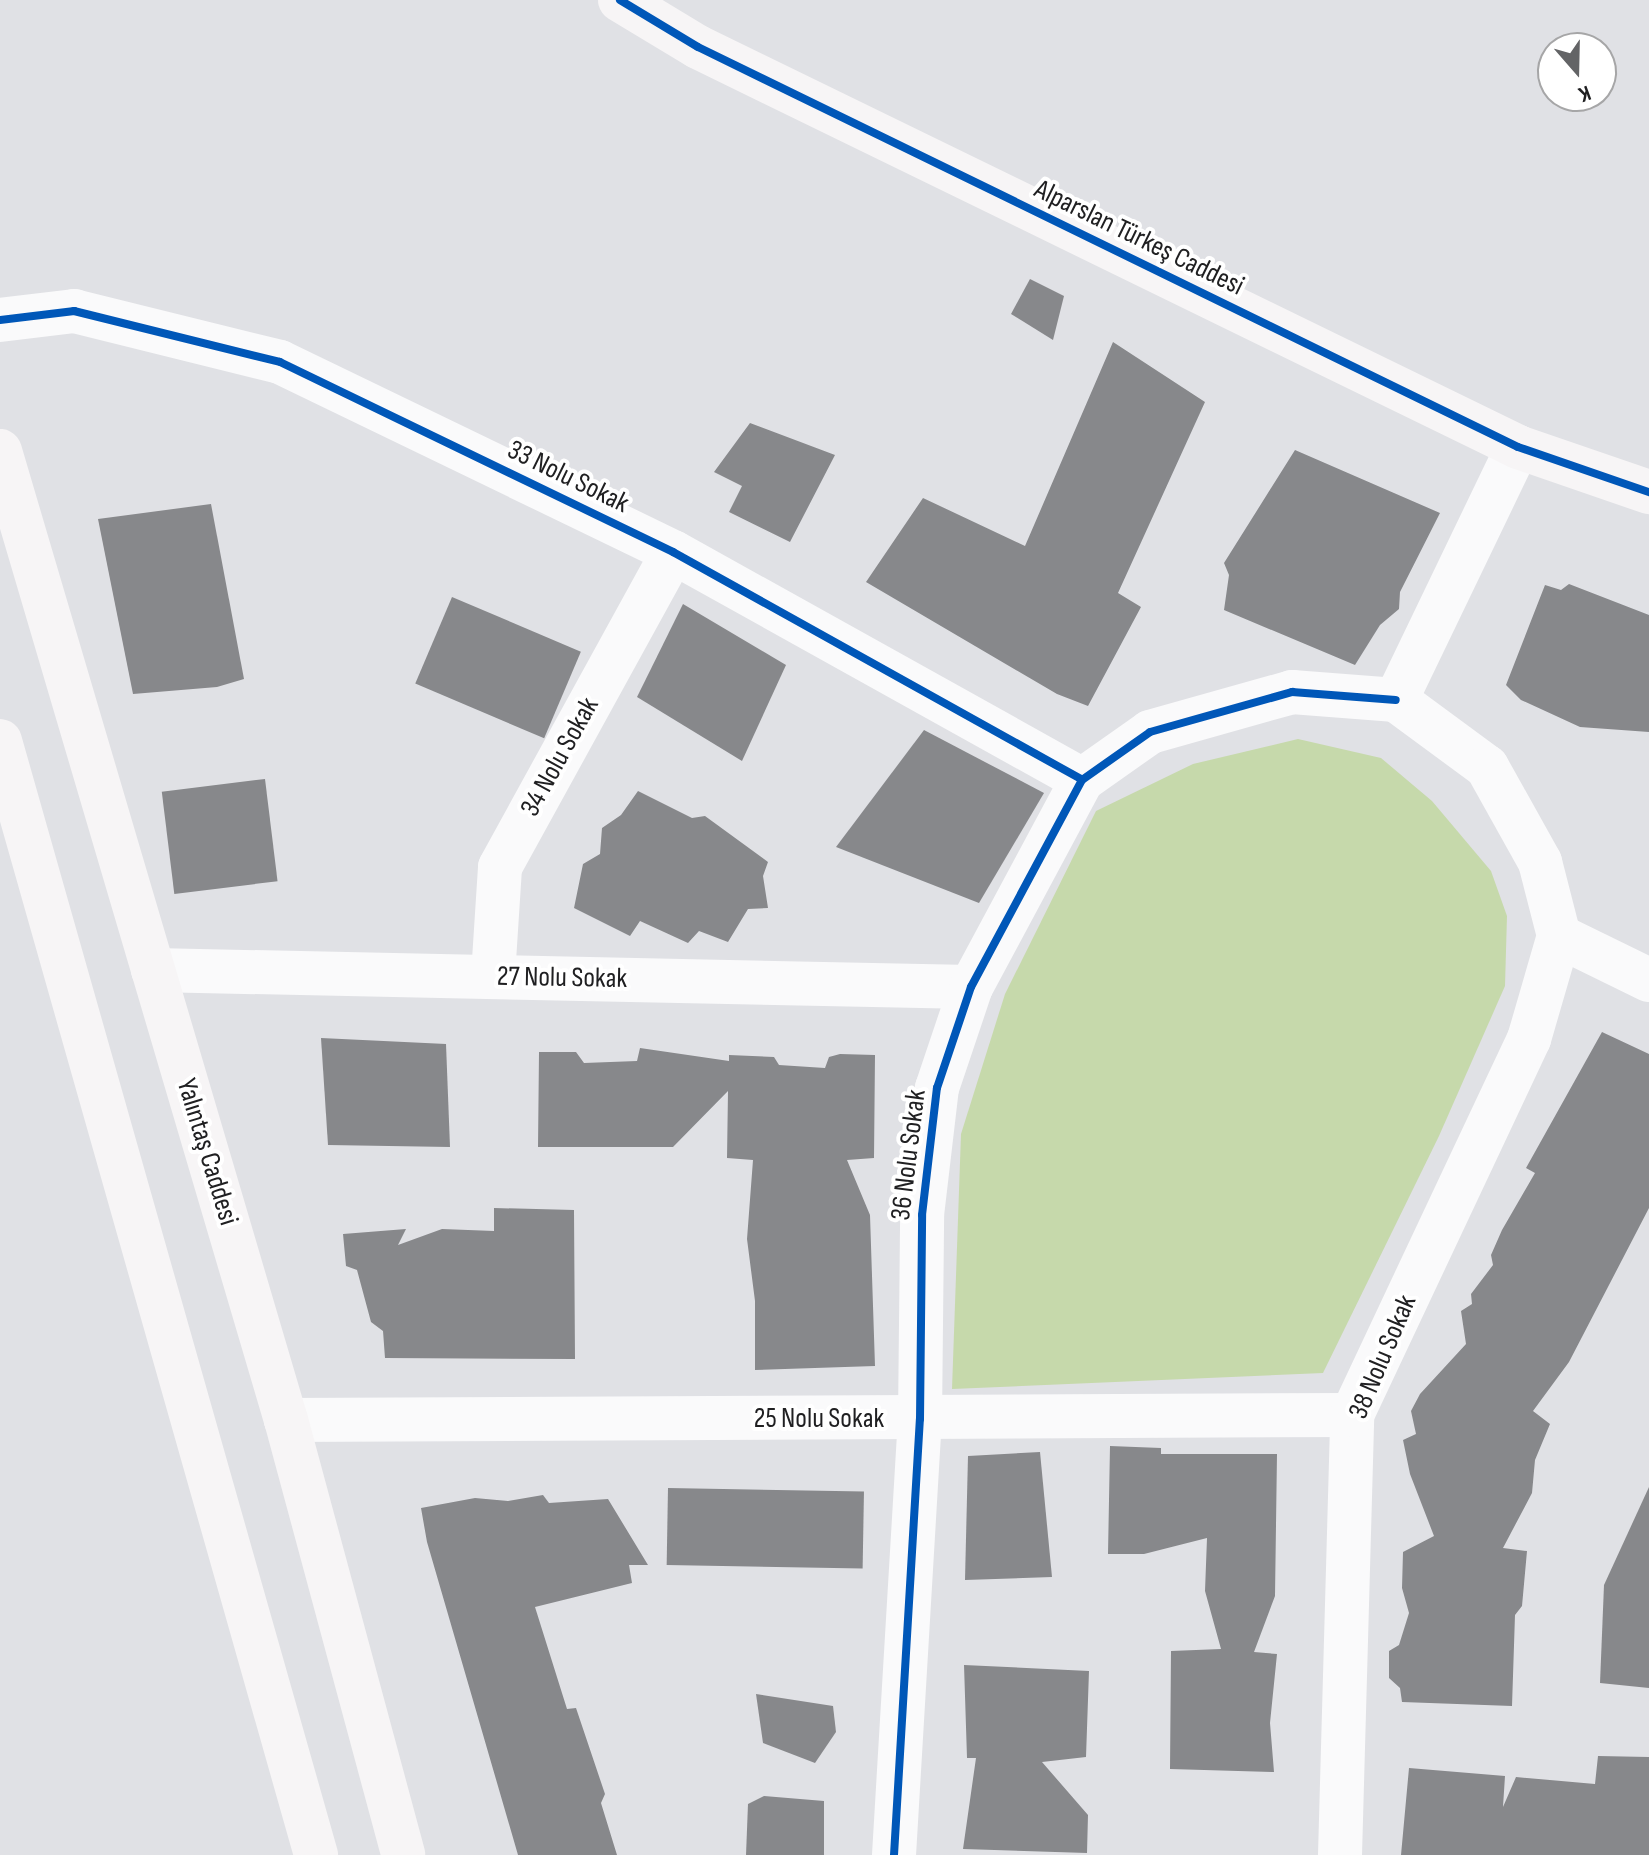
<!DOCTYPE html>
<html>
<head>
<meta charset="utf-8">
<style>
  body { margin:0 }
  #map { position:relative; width:1649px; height:1855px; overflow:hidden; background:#e0e1e5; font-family:"Sofia Sans Condensed",sans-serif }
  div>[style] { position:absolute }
  .green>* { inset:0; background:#c6d9ab }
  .building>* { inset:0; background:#87888b; transform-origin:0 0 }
  .street>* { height:44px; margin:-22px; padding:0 22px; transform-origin:22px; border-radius:22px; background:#fafafb }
  .secondary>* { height:44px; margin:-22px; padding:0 22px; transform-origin:22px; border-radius:22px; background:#f7f5f6 }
  .cycleway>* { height:8px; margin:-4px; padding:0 4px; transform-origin:4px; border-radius:4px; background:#0057b8 }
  span { translate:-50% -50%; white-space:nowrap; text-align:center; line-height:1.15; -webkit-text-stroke:8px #fff; paint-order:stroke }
  .street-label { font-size:28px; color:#202022 }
  .north { position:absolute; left:1537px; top:32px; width:80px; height:80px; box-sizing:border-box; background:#fff; border:2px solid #a6a6a7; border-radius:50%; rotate:160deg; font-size:22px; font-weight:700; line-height:32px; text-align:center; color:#202022 }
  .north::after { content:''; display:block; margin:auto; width:28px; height:36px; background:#636466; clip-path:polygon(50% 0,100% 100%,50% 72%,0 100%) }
</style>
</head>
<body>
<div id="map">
  <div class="green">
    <div style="clip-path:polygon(1298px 739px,1381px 758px,1432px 801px,1491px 871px,1507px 916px,1505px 986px,1439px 1136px,1323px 1373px,952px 1389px,961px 1134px,1005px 994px,1096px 811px,1193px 764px)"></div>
  </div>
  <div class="building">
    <div style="clip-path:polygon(1030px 279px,1064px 296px,1053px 340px,1011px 314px)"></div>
    <div style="clip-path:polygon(1113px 342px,1205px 402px,1118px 593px,1141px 607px,1088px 706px,1057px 694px,866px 582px,923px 498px,1025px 546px)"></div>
    <div style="clip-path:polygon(750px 423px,835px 455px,790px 542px,729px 512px,742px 486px,714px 472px)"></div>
    <div style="clip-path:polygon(1295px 450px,1440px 513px,1400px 592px,1399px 609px,1380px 625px,1355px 665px,1224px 610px,1229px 575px,1224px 563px)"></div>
    <div style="clip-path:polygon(211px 504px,244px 679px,217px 687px,133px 694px,98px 519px)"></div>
    <div style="clip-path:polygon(1569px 584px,1649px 615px,1649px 732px,1580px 727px,1521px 700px,1506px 685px,1545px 585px,1561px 590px)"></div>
    <div style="left:452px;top:597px;width:140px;height:94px;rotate:23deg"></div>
    <div style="clip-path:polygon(683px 604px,786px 665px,742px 761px,637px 697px)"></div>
    <div style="clip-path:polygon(924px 730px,1044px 793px,979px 903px,836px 847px)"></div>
    <div style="left:265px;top:779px;width:103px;height:104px;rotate:83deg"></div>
    <div style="clip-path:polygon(638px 791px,692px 818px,705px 816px,768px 862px,763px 876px,768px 908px,748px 909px,728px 942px,699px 931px,688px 943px,640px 921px,630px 936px,574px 908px,583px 864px,600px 854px,602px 828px,621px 815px)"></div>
    <div style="clip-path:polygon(1602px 1032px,1649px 1054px,1649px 1208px,1569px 1362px,1533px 1411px,1550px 1424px,1535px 1460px,1532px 1493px,1503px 1548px,1527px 1551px,1522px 1606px,1515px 1615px,1512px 1706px,1402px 1702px,1400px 1688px,1389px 1678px,1389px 1651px,1399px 1645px,1409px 1613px,1402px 1588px,1403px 1552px,1434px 1536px,1410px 1474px,1403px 1440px,1416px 1434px,1411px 1411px,1420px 1394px,1466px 1344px,1461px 1311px,1472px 1304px,1471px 1294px,1493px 1265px,1491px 1255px,1502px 1230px,1535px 1173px,1526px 1168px)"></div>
    <div style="clip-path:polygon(321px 1038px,446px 1044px,450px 1147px,328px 1145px)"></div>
    <div style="clip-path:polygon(640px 1048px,729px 1061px,729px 1055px,774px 1057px,779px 1065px,825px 1068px,829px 1057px,840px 1054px,875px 1055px,874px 1158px,847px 1160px,870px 1215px,875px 1366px,755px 1370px,755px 1301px,747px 1239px,753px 1160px,727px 1158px,728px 1091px,673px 1147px,538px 1147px,539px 1052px,576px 1052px,584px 1063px,637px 1061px)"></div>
    <div style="clip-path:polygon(494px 1208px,574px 1210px,575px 1359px,385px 1358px,383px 1331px,371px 1322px,357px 1270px,346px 1266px,343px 1234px,406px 1229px,398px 1245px,442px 1229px,494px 1231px)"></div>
    <div style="clip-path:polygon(1110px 1446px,1161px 1448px,1161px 1454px,1277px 1454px,1275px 1596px,1254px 1652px,1277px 1654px,1270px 1723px,1274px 1772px,1170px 1769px,1171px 1651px,1221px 1649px,1205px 1591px,1207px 1538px,1144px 1554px,1108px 1554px)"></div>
    <div style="clip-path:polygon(1040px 1452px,1052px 1577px,965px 1580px,968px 1456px)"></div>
    <div style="clip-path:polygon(1649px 1487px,1649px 1688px,1600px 1683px,1604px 1585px)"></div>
    <div style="left:668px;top:1488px;width:196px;height:77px;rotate:1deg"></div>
    <div style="clip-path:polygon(543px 1495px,549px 1503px,608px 1499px,648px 1565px,629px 1565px,632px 1583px,535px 1607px,567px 1709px,576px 1708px,605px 1794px,601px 1803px,617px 1855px,518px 1855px,427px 1542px,421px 1508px,475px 1498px,508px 1501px)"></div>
    <div style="clip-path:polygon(964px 1665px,1089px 1671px,1086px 1757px,1042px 1762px,1088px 1815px,1087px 1853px,963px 1849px,976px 1758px,967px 1758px)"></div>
    <div style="clip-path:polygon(756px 1694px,833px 1706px,836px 1732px,815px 1763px,763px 1743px)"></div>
    <div style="clip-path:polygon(1598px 1756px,1649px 1757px,1649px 1855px,1401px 1855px,1409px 1768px,1505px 1776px,1503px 1807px,1516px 1777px,1595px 1784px)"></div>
    <div style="clip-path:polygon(764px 1796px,824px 1801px,824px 1855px,746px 1855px,748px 1804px)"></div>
  </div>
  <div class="street">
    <div style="left:0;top:320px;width:75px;rotate:-6.9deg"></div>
    <div style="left:74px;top:311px;width:212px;rotate:13.9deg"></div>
    <div style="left:280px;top:362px;width:437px;rotate:25.8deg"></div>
    <div style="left:673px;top:552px;width:468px;rotate:29.1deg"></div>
    <div style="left:1396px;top:700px;width:113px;rotate:36.4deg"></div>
    <div style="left:1487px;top:767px;width:109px;rotate:60.8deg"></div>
    <div style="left:1540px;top:862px;width:76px;rotate:75.6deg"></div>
    <div style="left:1559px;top:936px;width:100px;rotate:26.1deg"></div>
    <div style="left:1396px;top:700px;width:281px;rotate:-64.3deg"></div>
    <div style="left:153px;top:970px;width:818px;rotate:1.19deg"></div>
    <div style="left:493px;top:976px;width:109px;rotate:-86.3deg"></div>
    <div style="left:500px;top:867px;width:359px;rotate:-61.2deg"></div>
    <div style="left:286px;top:1420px;width:1066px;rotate:-0.27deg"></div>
    <div style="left:894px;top:1855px;width:437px;rotate:-86.6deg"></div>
    <div style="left:920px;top:1419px;width:204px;rotate:-89.4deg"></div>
    <div style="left:922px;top:1215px;width:128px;rotate:-83.3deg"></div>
    <div style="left:937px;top:1088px;width:107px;rotate:-71.4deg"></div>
    <div style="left:971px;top:987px;width:235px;rotate:-61.8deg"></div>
    <div style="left:1082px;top:780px;width:83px;rotate:-35.2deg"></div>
    <div style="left:1150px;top:732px;width:148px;rotate:-15.7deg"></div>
    <div style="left:1292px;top:692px;width:104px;rotate:4.4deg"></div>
    <div style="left:1340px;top:1855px;width:440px;rotate:-88.4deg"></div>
    <div style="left:1352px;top:1415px;width:416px;rotate:-64.8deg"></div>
    <div style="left:1529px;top:1039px;width:107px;rotate:-73.8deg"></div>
  </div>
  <div class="secondary">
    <div style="left:620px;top:0;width:91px;rotate:31.1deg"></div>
    <div style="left:698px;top:47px;width:912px;rotate:26deg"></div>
    <div style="left:1518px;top:447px;width:139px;rotate:19deg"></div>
    <div style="left:0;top:451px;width:1010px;rotate:73.56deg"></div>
    <div style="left:286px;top:1420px;width:450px;rotate:74.9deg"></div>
    <div style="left:0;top:741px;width:1158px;rotate:74.16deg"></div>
  </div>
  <div class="cycleway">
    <div style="left:620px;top:0;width:91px;rotate:31.1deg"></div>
    <div style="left:698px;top:47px;width:912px;rotate:26deg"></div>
    <div style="left:1518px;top:447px;width:139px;rotate:19deg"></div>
    <div style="left:0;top:320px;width:75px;rotate:-6.9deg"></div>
    <div style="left:74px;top:311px;width:212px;rotate:13.9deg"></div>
    <div style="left:280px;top:362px;width:437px;rotate:25.8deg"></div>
    <div style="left:673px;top:552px;width:468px;rotate:29.1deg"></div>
    <div style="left:894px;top:1855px;width:437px;rotate:-86.6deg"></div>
    <div style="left:920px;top:1419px;width:204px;rotate:-89.4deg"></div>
    <div style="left:922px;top:1215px;width:128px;rotate:-83.3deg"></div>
    <div style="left:937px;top:1088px;width:107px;rotate:-71.4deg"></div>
    <div style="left:971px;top:987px;width:235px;rotate:-61.8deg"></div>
    <div style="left:1082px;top:780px;width:83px;rotate:-35.2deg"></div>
    <div style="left:1150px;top:732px;width:148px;rotate:-15.7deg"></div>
    <div style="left:1292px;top:692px;width:104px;rotate:4.4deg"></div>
  </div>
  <div class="street-label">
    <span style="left:1139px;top:238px;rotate:26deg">Alparslan Türkeş Caddesi</span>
    <span style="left:568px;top:477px;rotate:26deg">33 Nolu Sokak</span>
    <span style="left:560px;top:757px;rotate:-61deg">34 Nolu Sokak</span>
    <span style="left:562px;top:978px;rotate:1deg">27 Nolu Sokak</span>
    <span style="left:207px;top:1152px;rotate:73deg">Yalıntaş Caddesi</span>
    <span style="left:909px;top:1155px;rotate:-83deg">36 Nolu Sokak</span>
    <span style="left:1383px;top:1357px;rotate:-67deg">38 Nolu Sokak</span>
    <span style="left:819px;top:1419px">25 Nolu Sokak</span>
  </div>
  <div class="north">K</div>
</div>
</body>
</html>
